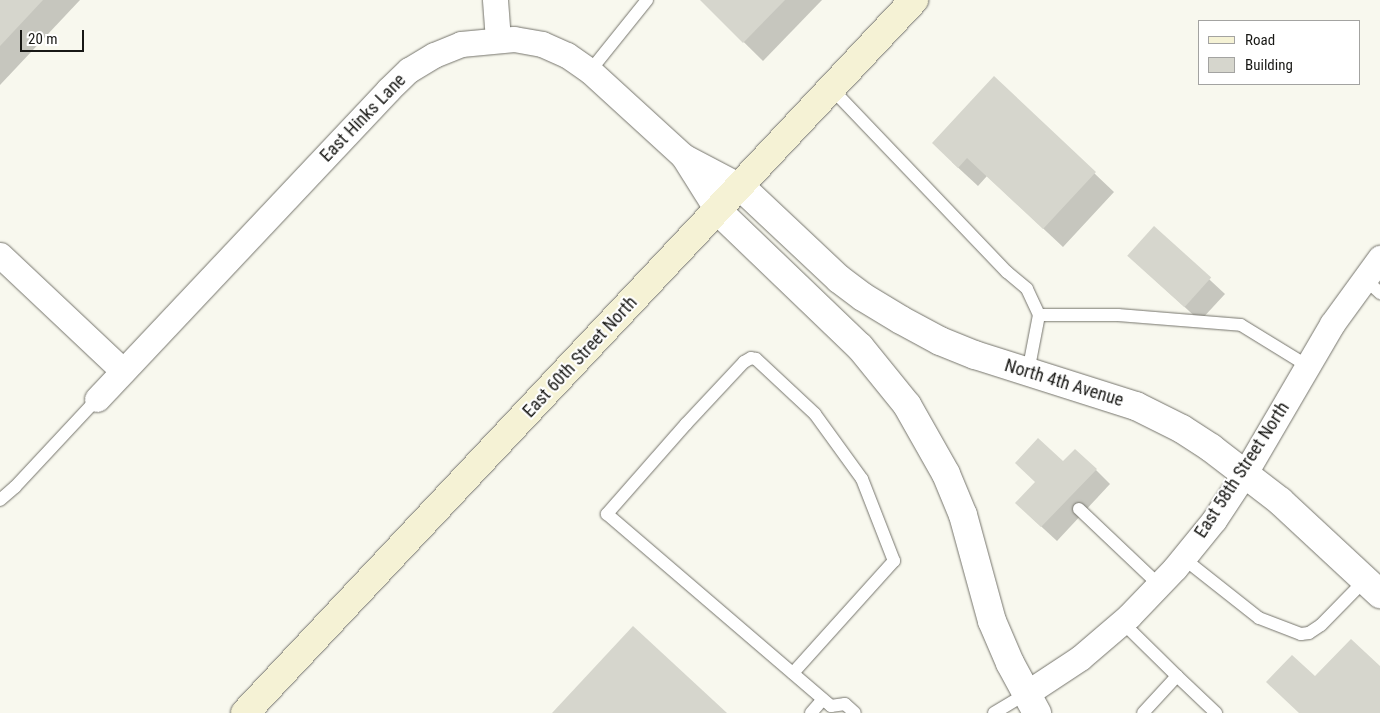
<!DOCTYPE html>
<html>
<head>
<meta charset="utf-8">
<style>
  body { margin:0 }
  #map { position:relative; width:1380px; height:713px; overflow:hidden; background:#f8f8ee; font-family:"Roboto Condensed",sans-serif }
  div>[style] { position:absolute }
  .shadow>* { inset:0; background:#0003 }
  .building>* { inset:0; background:#d6d6cd; transform-origin:0 0 }
  .roads { filter:drop-shadow(0 0 1px #75746c) drop-shadow(0 0 1px #75746c) }
  .service>* { height:12px; margin:-6px; padding:0 6px; transform-origin:6px; border-radius:6px; background:#fff }
  .minor>* { height:25px; margin:-12.5px; padding:0 12.5px; transform-origin:12.5px; border-radius:12.5px; background:#fff }
  .tertiary>* { height:28px; margin:-14px; padding:0 14px; transform-origin:14px; border-radius:14px; background:#fff }
  .secondary>* { height:28px; margin:-14px; padding:0 14px; transform-origin:14px; border-radius:14px; background:#f5f2d5 }
  span { translate:-50% -50%; white-space:nowrap; text-align:center; line-height:1.15; -webkit-text-stroke:4px #fff; paint-order:stroke }
  .street-label { font-size:18px; color:#181815 }
  .legend { position:absolute; left:1198px; top:20px; width:162px; height:65px; box-sizing:border-box; background:#fff; border:1px solid #a3a3a1; margin:0; padding:6px 9px; list-style:none; font-size:15px; color:#181815 }
  .legend li { display:flex; align-items:center; gap:10px; height:25px }
  .legend b { width:25px; border:1px solid #a3a3a1 }
  .scale { position:absolute; left:20px; top:30px; width:64px; height:22px; box-sizing:border-box; border:2px solid #181815; border-top:0; padding-left:6px; font-size:15px; line-height:18px; white-space:nowrap; color:#181815; -webkit-text-stroke:4px #fff; paint-order:stroke }
</style>
</head>
<body>
<div id="map">
  <div class="shadow">
    <div style="clip-path:polygon(0 0,80px 0,0 85px)"></div>
    <div style="clip-path:polygon(701px 0,822px 0,763px 61px)"></div>
    <div style="clip-path:polygon(994px 78px,1114px 192px,1063px 247px,987px 176px,978px 186px,952px 162px)"></div>
    <div style="clip-path:polygon(1154px 228px,1225px 294px,1200px 321px,1144px 270px)"></div>
    <div style="clip-path:polygon(1063px 463px,1096px 470px,1110px 484px,1057px 541px,1032px 518px)"></div>
  </div>
  <div class="building">
    <div style="clip-path:polygon(0 0,43px 0,0 46px)"></div>
    <div style="clip-path:polygon(700px 0,785px 0,743px 43px)"></div>
    <div style="clip-path:polygon(994px 76px,1096px 172px,1043px 229px,967px 158px,958px 168px,932px 143px)"></div>
    <div style="left:1154px;top:226px;width:77px;height:40px;rotate:42deg"></div>
    <div style="clip-path:polygon(1038px 438px,1063px 461px,1075px 449px,1097px 469px,1041px 527px,1015px 503px,1035px 482px,1015px 463px)"></div>
    <div style="clip-path:polygon(633px 626px,727px 713px,552px 713px)"></div>
    <div style="clip-path:polygon(1351px 639px,1380px 666px,1380px 713px,1299px 713px,1266px 682px,1292px 655px,1315px 676px)"></div>
  </div>
  <div class="roads">
    <div class="service">
      <div style="left:590px;top:71px;width:91px;rotate:-51.2deg"></div>
      <div style="left:831px;top:88px;width:255px;rotate:46.3deg"></div>
      <div style="left:1007px;top:272px;width:26px;rotate:40deg"></div>
      <div style="left:1027px;top:289px;width:29px;rotate:65deg"></div>
      <div style="left:1039px;top:315px;width:58px;rotate:100.9deg"></div>
      <div style="left:1365px;top:279px;width:21px;rotate:43deg"></div>
      <div style="left:1039px;top:315px;width:79px"></div>
      <div style="left:1118px;top:315px;width:123px;rotate:4.6deg"></div>
      <div style="left:1241px;top:325px;width:79px;rotate:31.5deg"></div>
      <div style="left:0;top:500px;width:20px;rotate:-41deg"></div>
      <div style="left:15px;top:487px;width:120px;rotate:-47deg"></div>
      <div style="left:1079px;top:509px;width:110px;rotate:43.5deg"></div>
      <div style="left:1183px;top:558px;width:97px;rotate:38.3deg"></div>
      <div style="left:1259px;top:618px;width:45px;rotate:20.9deg"></div>
      <div style="left:1301px;top:634px;width:8px;rotate:-7deg"></div>
      <div style="left:1309px;top:633px;width:14px;rotate:-34deg"></div>
      <div style="left:1321px;top:625px;width:63px;rotate:-45.6deg"></div>
      <div style="left:1122px;top:622px;width:77px;rotate:44.5deg"></div>
      <div style="left:1177px;top:676px;width:50px;rotate:132.6deg"></div>
      <div style="left:793px;top:673px;width:151px;rotate:-48deg"></div>
      <div style="left:894px;top:561px;width:88px;rotate:-111.3deg"></div>
      <div style="left:862px;top:479px;width:80px;rotate:-125.9deg"></div>
      <div style="left:815px;top:414px;width:81px;rotate:-137deg"></div>
      <div style="left:756px;top:359px;width:5px;rotate:-169deg"></div>
      <div style="left:751px;top:358px;width:8px;rotate:150deg"></div>
      <div style="left:744px;top:362px;width:85px;rotate:133.1deg"></div>
      <div style="left:686px;top:424px;width:120px;rotate:131.3deg"></div>
      <div style="left:607px;top:514px;width:295px;rotate:40.6deg"></div>
      <div style="left:831px;top:706px;width:14px;rotate:-8deg"></div>
      <div style="left:845px;top:704px;width:13px;rotate:42deg"></div>
      <div style="left:1177px;top:676px;width:54px;rotate:43.5deg"></div>
      <div style="left:811px;top:713px;width:18px;rotate:-49deg"></div>
      <div style="left:994px;top:713px;width:39px;rotate:-31deg"></div>
    </div>
    <div class="minor">
      <div style="left:495px;top:0;width:40px;rotate:85.7deg"></div>
      <div style="left:683px;top:156px;width:64px;rotate:57.8deg"></div>
      <div style="left:0;top:255px;width:169px;rotate:43.3deg"></div>
      <div style="left:97px;top:399px;width:424px;rotate:-46.7deg"></div>
      <div style="left:388px;top:90px;width:29px;rotate:-44deg"></div>
      <div style="left:409px;top:70px;width:29px;rotate:-31deg"></div>
      <div style="left:434px;top:55px;width:29px;rotate:-22deg"></div>
      <div style="left:461px;top:44px;width:53px;rotate:-5.4deg"></div>
      <div style="left:514px;top:39px;width:28px;rotate:10deg"></div>
      <div style="left:542px;top:44px;width:27px;rotate:24deg"></div>
      <div style="left:567px;top:55px;width:28px;rotate:35deg"></div>
      <div style="left:590px;top:71px;width:126px;rotate:42.4deg"></div>
      <div style="left:683px;top:156px;width:64px;rotate:27.8deg"></div>
      <div style="left:1027px;top:693px;width:64px;rotate:-33.4deg"></div>
      <div style="left:1080px;top:658px;width:65px;rotate:-40.6deg"></div>
      <div style="left:1129px;top:616px;width:66px;rotate:-46.2deg"></div>
      <div style="left:1175px;top:568px;width:62px;rotate:-50.9deg"></div>
      <div style="left:1214px;top:520px;width:56px;rotate:-56.6deg"></div>
      <div style="left:1245px;top:473px;width:173px;rotate:-59.7deg"></div>
      <div style="left:1332px;top:324px;width:82px;rotate:-54deg"></div>
    </div>
    <div class="tertiary">
      <div style="left:740px;top:186px;width:136px;rotate:43.2deg"></div>
      <div style="left:839px;top:279px;width:30px;rotate:37deg"></div>
      <div style="left:863px;top:297px;width:44px;rotate:31.2deg"></div>
      <div style="left:901px;top:320px;width:44px;rotate:28.3deg"></div>
      <div style="left:940px;top:341px;width:38px;rotate:22deg"></div>
      <div style="left:975px;top:355px;width:169px;rotate:17.6deg"></div>
      <div style="left:1136px;top:406px;width:51px;rotate:26.6deg"></div>
      <div style="left:1182px;top:429px;width:35px;rotate:33deg"></div>
      <div style="left:1211px;top:448px;width:87px;rotate:37.5deg"></div>
      <div style="left:1280px;top:501px;width:137px;rotate:42.9deg"></div>
      <div style="left:717px;top:210px;width:198px;rotate:43.8deg"></div>
      <div style="left:860px;top:347px;width:75px;rotate:51deg"></div>
      <div style="left:907px;top:405px;width:79px;rotate:60.5deg"></div>
      <div style="left:946px;top:474px;width:44px;rotate:67.5deg"></div>
      <div style="left:963px;top:515px;width:110px;rotate:74.7deg"></div>
      <div style="left:992px;top:621px;width:46px;rotate:66.8deg"></div>
      <div style="left:1010px;top:663px;width:57px;rotate:61.6deg"></div>
    </div>
    <div class="secondary">
      <div style="left:245px;top:713px;width:978px;rotate:-46.82deg"></div>
    </div>
  </div>
  <div class="street-label">
    <span style="left:363px;top:118px;rotate:-46deg">East Hinks Lane</span>
    <span style="left:580px;top:357px;rotate:-47deg">East 60th Street North</span>
    <span style="left:1064px;top:383px;rotate:17deg">North 4th Avenue</span>
    <span style="left:1242px;top:470px;rotate:-57deg">East 58th Street North</span>
  </div>
  <ul class="legend">
  <li><b style="height:6px;background:#f5f2d5"></b>Road</li>
  <li><b style="height:14px;background:#d6d6cd"></b>Building</li>
  </ul>
  <div class="scale">20 m</div>
</div>
</body>
</html>
